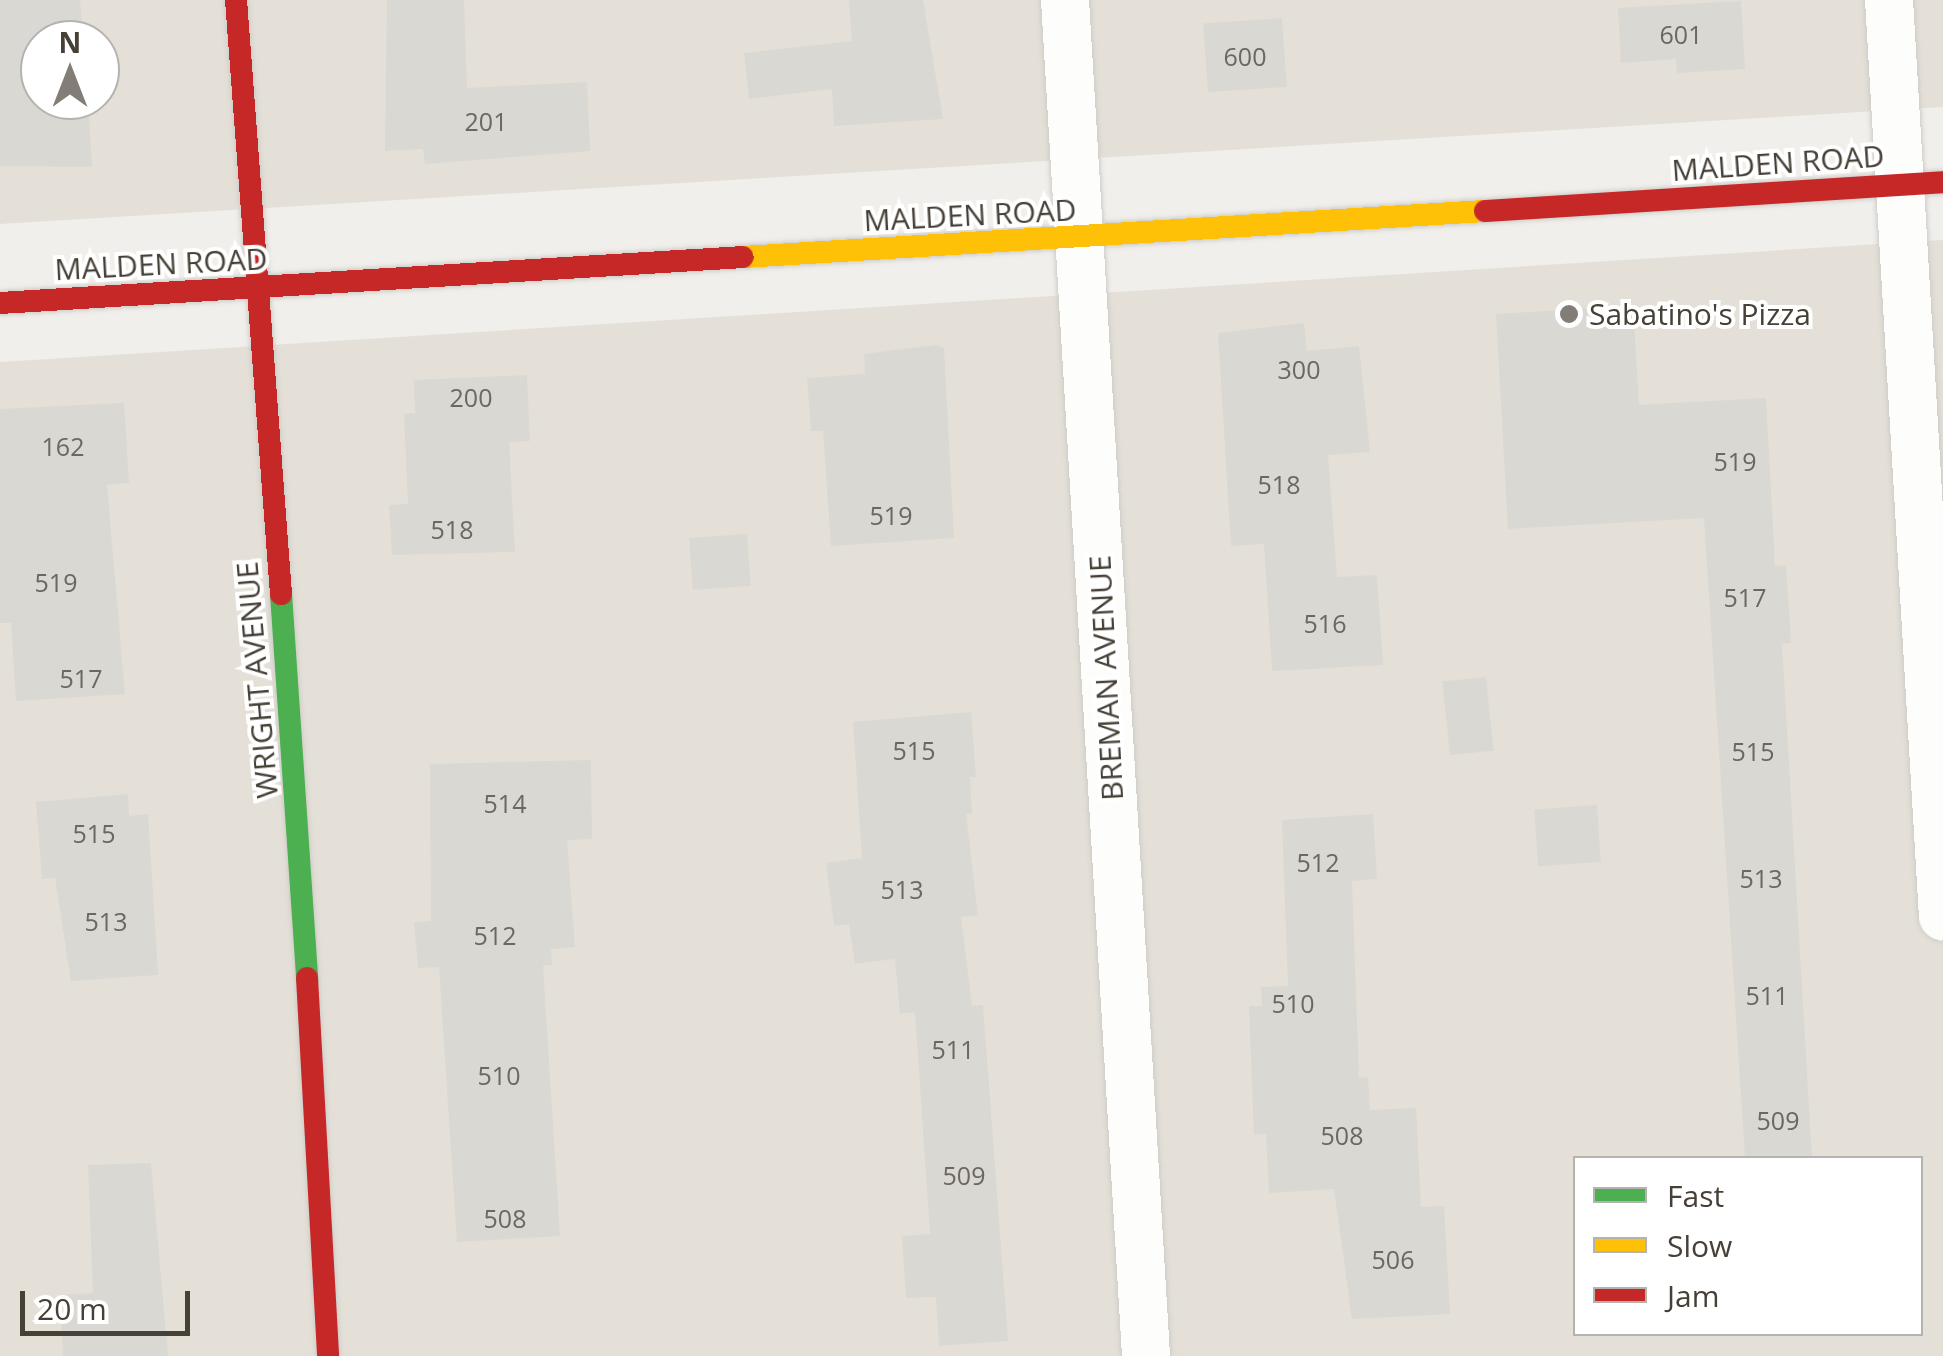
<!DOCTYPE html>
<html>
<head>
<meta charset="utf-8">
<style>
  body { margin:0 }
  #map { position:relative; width:1943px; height:1356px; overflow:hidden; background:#f0efeb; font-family:"Open Sans",sans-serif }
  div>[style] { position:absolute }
  .residential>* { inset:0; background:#e4e0d8 }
  .building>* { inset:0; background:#dad8d3; transform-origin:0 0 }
  .roads { filter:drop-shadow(0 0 2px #ceccc8) drop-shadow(0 0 2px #ceccc8) }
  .street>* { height:48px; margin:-24px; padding:0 24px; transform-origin:24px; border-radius:24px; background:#fdfdfc }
  .fast>* { height:22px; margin:-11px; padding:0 11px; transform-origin:11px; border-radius:11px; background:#4caf50 }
  .slow>* { height:22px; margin:-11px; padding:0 11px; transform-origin:11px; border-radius:11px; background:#ffc107 }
  .jam>* { height:22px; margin:-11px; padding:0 11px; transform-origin:11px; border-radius:11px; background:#c62828 }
  .dots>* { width:28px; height:28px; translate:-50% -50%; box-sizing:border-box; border:5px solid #fff; border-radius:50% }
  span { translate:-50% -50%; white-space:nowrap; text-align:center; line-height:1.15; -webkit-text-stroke:8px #fff; paint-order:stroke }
  .number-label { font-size:25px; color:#6c675f }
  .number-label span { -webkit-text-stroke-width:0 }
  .street-label { font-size:30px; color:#464037 }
  .poi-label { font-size:30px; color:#464037 }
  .left { translate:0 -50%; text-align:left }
  .legend { position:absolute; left:1573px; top:1156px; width:350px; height:180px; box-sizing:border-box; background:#fff; border:2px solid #b5b3af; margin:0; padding:12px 18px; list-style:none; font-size:30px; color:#464037 }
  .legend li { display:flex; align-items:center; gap:20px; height:50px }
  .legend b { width:50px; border:2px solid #b5b3af }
  .north { position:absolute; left:20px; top:20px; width:100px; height:100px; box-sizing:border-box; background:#fff; border:2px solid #b5b3af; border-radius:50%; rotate:0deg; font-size:28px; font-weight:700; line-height:40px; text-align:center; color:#464037 }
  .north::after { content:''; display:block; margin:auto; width:35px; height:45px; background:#827d76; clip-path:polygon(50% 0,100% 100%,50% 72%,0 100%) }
  .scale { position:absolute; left:20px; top:1291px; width:170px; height:45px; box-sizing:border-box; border:5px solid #464037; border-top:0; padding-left:12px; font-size:30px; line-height:35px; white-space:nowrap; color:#464037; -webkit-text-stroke:8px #fff; paint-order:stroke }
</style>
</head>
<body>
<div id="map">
  <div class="residential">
    <div style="clip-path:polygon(evenodd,0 0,1943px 0,1943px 107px,0 224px,0 0,40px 40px,100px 40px,100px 100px,40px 100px,40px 40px)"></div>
    <div style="clip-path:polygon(evenodd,1943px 240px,1943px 1356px,0 1356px,0 362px,1943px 240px,1576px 1158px,1920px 1158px,1920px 1334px,1576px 1334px,1576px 1158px)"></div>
  </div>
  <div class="building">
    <div style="clip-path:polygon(0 0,80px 0,83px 40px,40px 40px,40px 100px,88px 100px,92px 167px,0 166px)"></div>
    <div style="clip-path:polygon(387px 0,464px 0,467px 88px,587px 82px,590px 151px,425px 164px,423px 149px,385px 151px)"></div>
    <div style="clip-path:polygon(849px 0,923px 0,943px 119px,834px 126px,832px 89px,749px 99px,744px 53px,852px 41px)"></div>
    <div style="clip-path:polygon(1741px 1px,1745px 69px,1677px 73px,1676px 59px,1621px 63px,1618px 8px)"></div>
    <div style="left:1282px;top:18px;width:69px;height:79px;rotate:86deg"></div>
    <div style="clip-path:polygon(1633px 306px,1639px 405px,1766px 398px,1775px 566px,1786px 565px,1791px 643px,1782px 644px,1812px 1158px,1745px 1158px,1704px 518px,1508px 529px,1496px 314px)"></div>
    <div style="clip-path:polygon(1304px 323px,1307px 351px,1359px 346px,1370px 452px,1328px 455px,1337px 577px,1377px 575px,1383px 665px,1272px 671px,1264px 544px,1231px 546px,1218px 333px)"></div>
    <div style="clip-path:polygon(936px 345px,944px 348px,954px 538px,831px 546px,823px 431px,811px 431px,807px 378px,865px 374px,864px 354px)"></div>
    <div style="clip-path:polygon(527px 375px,530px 441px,509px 442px,515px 552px,392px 555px,389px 505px,408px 504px,404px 414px,415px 413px,414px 380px)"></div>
    <div style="clip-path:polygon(124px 403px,129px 483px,107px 485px,125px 694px,16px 701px,11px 623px,0 623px,0 409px)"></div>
    <div style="left:747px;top:534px;width:52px;height:58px;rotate:86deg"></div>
    <div style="left:1486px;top:677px;width:74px;height:44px;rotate:84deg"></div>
    <div style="clip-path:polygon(971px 712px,976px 777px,970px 777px,972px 814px,966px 814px,978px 915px,961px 917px,972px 1006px,983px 1005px,1008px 1341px,939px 1346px,936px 1297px,906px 1298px,902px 1236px,930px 1234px,915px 1012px,900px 1014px,895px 959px,855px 964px,849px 924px,834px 926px,826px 863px,862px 858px,853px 722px)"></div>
    <div style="clip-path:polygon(591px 760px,592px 839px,567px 840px,575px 947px,551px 949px,552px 965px,543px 966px,560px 1236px,457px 1242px,439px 967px,418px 968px,414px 922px,431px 921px,430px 764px)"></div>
    <div style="clip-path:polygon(128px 794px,129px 816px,148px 814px,158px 975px,71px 981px,55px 878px,42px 879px,36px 802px)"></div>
    <div style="left:1597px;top:805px;width:57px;height:63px;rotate:86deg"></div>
    <div style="clip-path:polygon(1373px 814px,1377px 879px,1352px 881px,1359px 1078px,1368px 1077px,1370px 1110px,1416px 1108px,1421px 1207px,1444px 1206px,1450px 1314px,1352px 1319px,1334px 1189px,1269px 1193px,1266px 1134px,1254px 1135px,1249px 1006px,1262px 1006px,1261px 987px,1288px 986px,1282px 820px)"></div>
    <div style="clip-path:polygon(151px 1163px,168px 1356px,63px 1356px,60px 1295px,93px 1293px,88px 1165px)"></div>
  </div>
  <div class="roads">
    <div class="street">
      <div style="left:1065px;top:0;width:1358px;rotate:86.58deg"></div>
      <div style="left:1889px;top:0;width:918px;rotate:86.63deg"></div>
    </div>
    <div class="fast">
      <div style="left:281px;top:594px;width:385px;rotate:86.1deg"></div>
    </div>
    <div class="slow">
      <div style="left:743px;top:257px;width:743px;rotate:-3.55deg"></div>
    </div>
    <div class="jam">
      <div style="left:236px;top:0;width:596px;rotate:85.67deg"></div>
      <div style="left:1485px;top:211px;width:459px;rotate:-3.6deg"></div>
      <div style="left:0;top:303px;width:744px;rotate:-3.54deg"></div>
      <div style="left:307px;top:978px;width:379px;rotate:86.8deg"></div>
    </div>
  </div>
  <div class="dots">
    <div style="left:1569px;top:314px;background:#827d76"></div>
  </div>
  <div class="number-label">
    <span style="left:1681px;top:34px">601</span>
    <span style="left:1245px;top:56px">600</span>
    <span style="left:486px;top:121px">201</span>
    <span style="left:1299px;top:369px">300</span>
    <span style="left:471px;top:397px">200</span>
    <span style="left:63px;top:446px">162</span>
    <span style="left:1735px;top:461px">519</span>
    <span style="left:1279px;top:484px">518</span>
    <span style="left:891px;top:515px">519</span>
    <span style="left:452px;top:529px">518</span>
    <span style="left:56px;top:582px">519</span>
    <span style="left:1745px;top:597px">517</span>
    <span style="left:1325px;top:623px">516</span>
    <span style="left:81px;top:678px">517</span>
    <span style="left:914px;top:750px">515</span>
    <span style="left:1753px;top:751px">515</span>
    <span style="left:505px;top:803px">514</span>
    <span style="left:94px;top:833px">515</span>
    <span style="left:1318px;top:862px">512</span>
    <span style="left:1761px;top:878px">513</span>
    <span style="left:902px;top:889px">513</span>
    <span style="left:106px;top:921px">513</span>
    <span style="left:495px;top:935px">512</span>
    <span style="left:1767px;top:995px">511</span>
    <span style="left:1293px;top:1003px">510</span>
    <span style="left:953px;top:1049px">511</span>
    <span style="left:499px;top:1075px">510</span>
    <span style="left:1778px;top:1120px">509</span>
    <span style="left:1342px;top:1135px">508</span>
    <span style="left:964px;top:1175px">509</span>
    <span style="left:505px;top:1218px">508</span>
    <span style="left:1393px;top:1259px">506</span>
  </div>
  <div class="street-label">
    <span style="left:1778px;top:163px;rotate:-4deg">MALDEN ROAD</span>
    <span style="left:970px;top:215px;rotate:-3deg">MALDEN ROAD</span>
    <span style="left:161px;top:264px;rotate:-3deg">MALDEN ROAD</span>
    <span style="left:1106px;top:678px;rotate:-93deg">BREMAN AVENUE</span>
    <span style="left:257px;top:680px;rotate:-95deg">WRIGHT AVENUE</span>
  </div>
  <div class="poi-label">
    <span class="left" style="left:1589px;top:314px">Sabatino's Pizza</span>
  </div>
  <ul class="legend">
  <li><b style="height:12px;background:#4caf50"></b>Fast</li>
  <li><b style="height:12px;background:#ffc107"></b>Slow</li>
  <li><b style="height:12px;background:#c62828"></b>Jam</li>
  </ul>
  <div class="north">N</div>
  <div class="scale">20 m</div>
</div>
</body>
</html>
